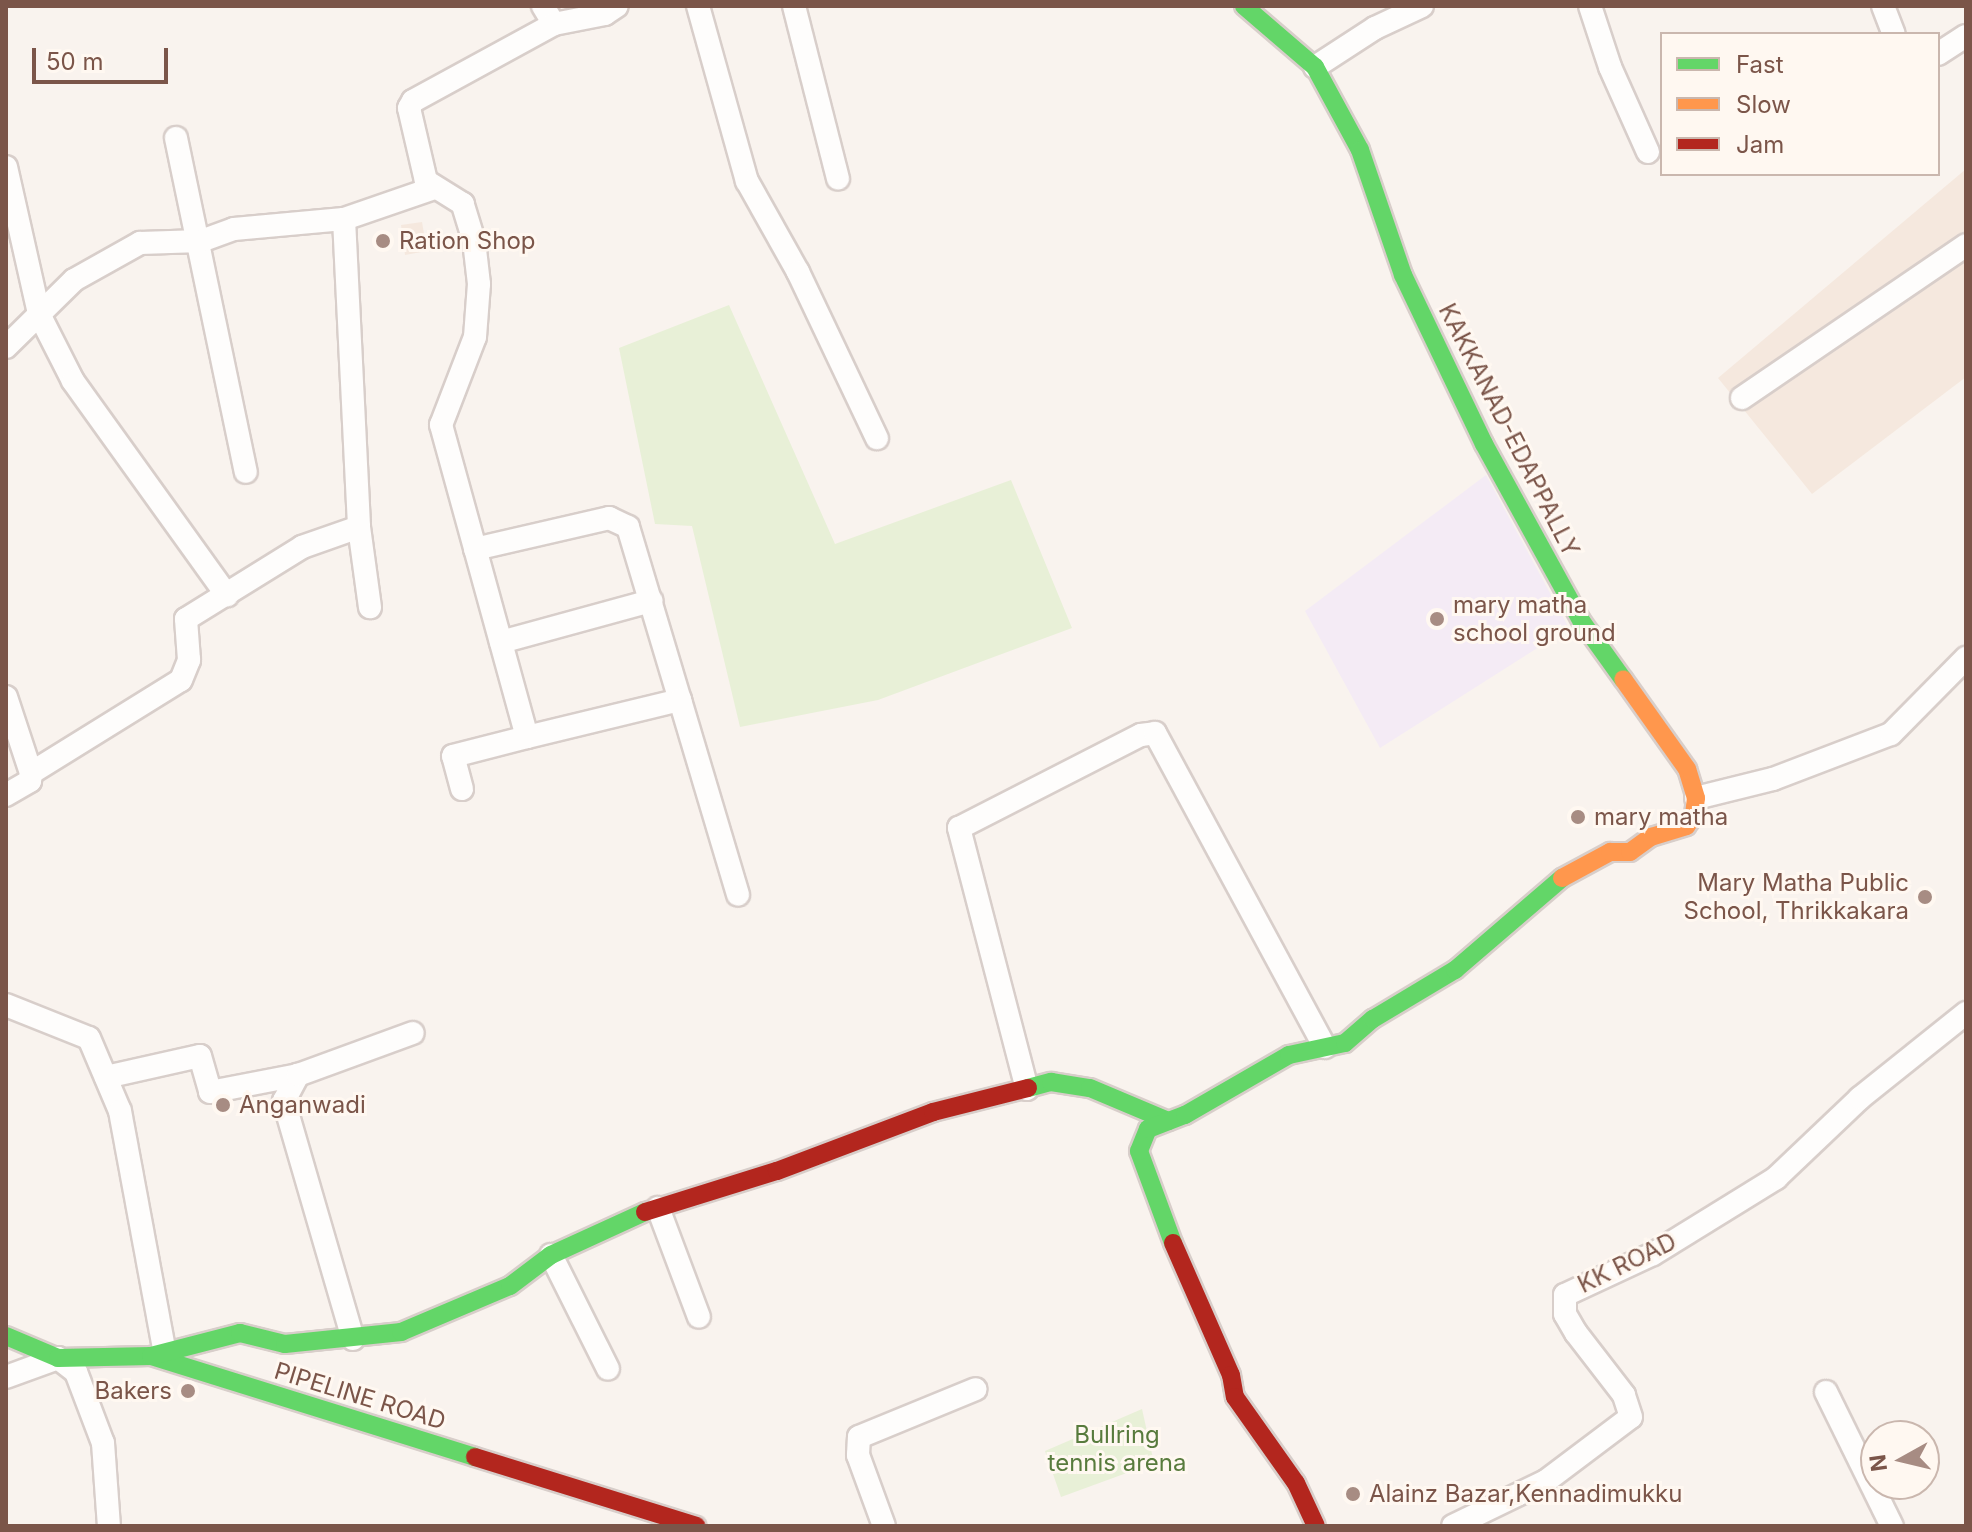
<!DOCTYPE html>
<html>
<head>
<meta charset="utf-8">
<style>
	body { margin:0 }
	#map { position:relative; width:1972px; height:1532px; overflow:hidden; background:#f9f3ee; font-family:Inter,sans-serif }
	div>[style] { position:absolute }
	.residential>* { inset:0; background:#f5e8de }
	.education>* { inset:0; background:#f4ebf5 }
	.green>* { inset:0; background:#e8f0d7 }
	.roads { filter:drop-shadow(2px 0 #d8ceca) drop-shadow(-2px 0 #d8ceca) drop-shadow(0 2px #d8ceca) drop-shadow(0 -2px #d8ceca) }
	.street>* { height:22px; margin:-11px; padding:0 11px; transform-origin:11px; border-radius:11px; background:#fefdfc }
	.fast>* { height:18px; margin:-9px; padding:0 9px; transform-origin:9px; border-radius:9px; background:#63d668 }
	.slow>* { height:18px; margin:-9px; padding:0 9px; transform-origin:9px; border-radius:9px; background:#ff974d }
	.jam>* { height:18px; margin:-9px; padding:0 9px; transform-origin:9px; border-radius:9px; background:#b3261e }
	.dots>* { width:22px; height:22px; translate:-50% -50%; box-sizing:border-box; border:4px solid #fff8f1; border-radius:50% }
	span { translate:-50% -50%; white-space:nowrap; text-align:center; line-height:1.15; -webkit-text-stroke:6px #fff8f1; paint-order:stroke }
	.poi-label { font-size:24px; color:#7b5549 }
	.left { translate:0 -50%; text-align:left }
	.right { translate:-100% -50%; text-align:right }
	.street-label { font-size:24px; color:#7b5549 }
	.park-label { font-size:24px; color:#587b3d }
	.frame { position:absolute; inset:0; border:8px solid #7b5549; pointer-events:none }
	.legend { position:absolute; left:1660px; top:32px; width:280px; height:144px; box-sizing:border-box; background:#fff8f1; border:2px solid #cab7ae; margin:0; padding:10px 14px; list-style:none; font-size:24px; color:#7b5549 }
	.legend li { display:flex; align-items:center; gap:16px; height:40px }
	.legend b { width:40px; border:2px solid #cab7ae }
	.north { position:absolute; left:1860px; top:1420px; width:80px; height:80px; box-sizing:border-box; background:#fff8f1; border:2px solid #cab7ae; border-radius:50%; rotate:262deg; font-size:22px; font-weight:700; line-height:32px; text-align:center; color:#7b5549 }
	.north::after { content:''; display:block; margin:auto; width:28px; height:36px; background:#a78c83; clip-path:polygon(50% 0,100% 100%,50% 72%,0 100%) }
	.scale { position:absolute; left:32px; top:48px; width:136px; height:36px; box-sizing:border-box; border:4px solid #7b5549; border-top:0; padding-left:10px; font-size:24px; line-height:28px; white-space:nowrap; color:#7b5549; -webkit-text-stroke:6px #fff8f1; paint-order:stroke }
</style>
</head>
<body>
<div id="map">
	<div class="residential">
		<i style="clip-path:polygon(1966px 169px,1966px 377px,1812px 494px,1718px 378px)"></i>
		<i style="clip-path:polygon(422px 222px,427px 251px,405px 255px,401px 225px)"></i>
	</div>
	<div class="education">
		<i style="clip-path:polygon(1486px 475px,1569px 628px,1380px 748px,1305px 611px)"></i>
	</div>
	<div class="green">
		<i style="clip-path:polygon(729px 305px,835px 544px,1011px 480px,1072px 628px,878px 700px,740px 727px,692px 526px,655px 524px,619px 348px)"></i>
		<i style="clip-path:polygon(1142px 1409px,1154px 1463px,1061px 1497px,1045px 1451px)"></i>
	</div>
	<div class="roads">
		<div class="street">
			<i style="left:543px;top:6px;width:21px;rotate:59deg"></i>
			<i style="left:698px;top:6px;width:182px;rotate:74.4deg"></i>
			<i style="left:747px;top:181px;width:104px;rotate:60.7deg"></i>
			<i style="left:798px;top:272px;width:184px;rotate:64.6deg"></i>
			<i style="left:794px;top:6px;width:178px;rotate:75.7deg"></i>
			<i style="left:1590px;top:6px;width:64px;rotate:71.8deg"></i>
			<i style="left:1610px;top:67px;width:93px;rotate:65.9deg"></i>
			<i style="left:1883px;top:6px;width:30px;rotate:69deg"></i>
			<i style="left:1938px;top:54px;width:33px;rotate:-33deg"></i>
			<i style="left:1315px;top:67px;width:72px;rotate:-33deg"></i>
			<i style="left:1375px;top:28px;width:52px;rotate:-25.1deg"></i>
			<i style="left:176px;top:138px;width:341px;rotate:78.2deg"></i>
			<i style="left:6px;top:167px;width:151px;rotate:77.3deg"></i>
			<i style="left:39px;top:314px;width:75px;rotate:63.1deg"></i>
			<i style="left:73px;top:381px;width:264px;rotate:54.3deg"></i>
			<i style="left:344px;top:219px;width:95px;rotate:-19deg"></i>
			<i style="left:6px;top:347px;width:95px;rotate:-44.6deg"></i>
			<i style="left:74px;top:280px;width:76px;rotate:-29.3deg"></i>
			<i style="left:140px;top:243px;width:61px;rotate:-1.9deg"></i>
			<i style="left:201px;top:241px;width:35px;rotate:-20deg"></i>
			<i style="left:234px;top:229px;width:110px;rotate:-5.2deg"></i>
			<i style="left:344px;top:219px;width:308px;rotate:87.2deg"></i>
			<i style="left:359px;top:527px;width:81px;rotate:82.2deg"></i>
			<i style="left:1742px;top:398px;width:271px;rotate:-34.3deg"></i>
			<i style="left:475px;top:549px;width:138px;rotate:-13deg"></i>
			<i style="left:609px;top:518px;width:21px;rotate:25deg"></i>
			<i style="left:628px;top:527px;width:181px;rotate:73.3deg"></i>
			<i style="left:680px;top:700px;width:157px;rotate:166.4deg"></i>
			<i style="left:501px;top:642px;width:156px;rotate:-15.3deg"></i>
			<i style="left:6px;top:697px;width:80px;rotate:71.8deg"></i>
			<i style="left:31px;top:773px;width:8px;rotate:97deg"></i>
			<i style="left:30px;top:781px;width:28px;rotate:150deg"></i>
			<i style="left:680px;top:700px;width:203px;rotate:73.4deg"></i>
			<i style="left:31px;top:773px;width:176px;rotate:-31.8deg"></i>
			<i style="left:181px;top:680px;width:22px;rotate:-68deg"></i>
			<i style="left:189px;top:660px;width:41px;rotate:-94.2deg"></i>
			<i style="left:186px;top:619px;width:137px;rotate:-31.8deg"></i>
			<i style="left:302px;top:547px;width:60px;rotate:-19.3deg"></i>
			<i style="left:462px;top:789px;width:34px;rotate:-105deg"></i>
			<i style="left:453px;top:756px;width:76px;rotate:-14.4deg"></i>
			<i style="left:527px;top:737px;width:324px;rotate:-105.4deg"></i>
			<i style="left:441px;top:425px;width:94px;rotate:-68.9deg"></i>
			<i style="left:475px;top:337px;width:53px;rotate:-85.7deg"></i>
			<i style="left:479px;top:284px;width:43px;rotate:-96.6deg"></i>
			<i style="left:474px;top:241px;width:39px;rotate:-107deg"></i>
			<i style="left:463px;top:204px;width:44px;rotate:-148.1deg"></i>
			<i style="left:426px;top:181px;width:75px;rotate:-103.1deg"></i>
			<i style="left:409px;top:108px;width:8px;rotate:-60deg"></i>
			<i style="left:413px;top:101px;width:161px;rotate:-28.6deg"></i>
			<i style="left:554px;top:24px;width:52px;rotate:-11.1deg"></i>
			<i style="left:605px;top:14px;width:14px;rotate:-34deg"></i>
			<i style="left:1696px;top:798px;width:79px;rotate:-13.9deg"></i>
			<i style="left:1773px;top:779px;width:126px;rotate:-20.9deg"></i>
			<i style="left:1891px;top:734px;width:107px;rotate:-45.4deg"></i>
			<i style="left:6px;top:1005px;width:89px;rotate:21.7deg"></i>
			<i style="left:89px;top:1038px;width:79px;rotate:67deg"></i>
			<i style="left:120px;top:1111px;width:246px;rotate:79.5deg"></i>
			<i style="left:106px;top:1077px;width:96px;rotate:-12.6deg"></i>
			<i style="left:200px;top:1056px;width:37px;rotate:74deg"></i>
			<i style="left:210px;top:1092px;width:90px;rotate:-10.9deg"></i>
			<i style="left:1027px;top:1089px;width:270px;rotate:-104.6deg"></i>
			<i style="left:959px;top:828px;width:204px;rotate:-27.1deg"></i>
			<i style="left:1141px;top:735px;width:14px;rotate:-8deg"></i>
			<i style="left:1155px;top:733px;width:357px;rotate:61.6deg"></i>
			<i style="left:658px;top:1208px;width:116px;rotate:69.4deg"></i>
			<i style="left:551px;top:1255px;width:127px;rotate:63.4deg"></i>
			<i style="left:353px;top:1339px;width:248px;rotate:-106.2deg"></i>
			<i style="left:284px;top:1101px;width:30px;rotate:-62deg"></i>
			<i style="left:298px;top:1075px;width:122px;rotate:-20.1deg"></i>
			<i style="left:6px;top:1377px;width:55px;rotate:-20.1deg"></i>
			<i style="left:58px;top:1358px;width:23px;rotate:38deg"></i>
			<i style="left:76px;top:1372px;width:76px;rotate:69.2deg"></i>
			<i style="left:103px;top:1443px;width:83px;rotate:85.9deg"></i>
			<i style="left:1826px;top:1392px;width:149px;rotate:63.8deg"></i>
			<i style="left:884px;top:1526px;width:76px;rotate:-110.1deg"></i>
			<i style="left:858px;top:1455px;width:18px;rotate:-87deg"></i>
			<i style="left:859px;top:1437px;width:126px;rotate:-22.3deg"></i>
			<i style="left:1453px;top:1526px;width:103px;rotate:-25.8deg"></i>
			<i style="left:1546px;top:1481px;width:106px;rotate:-37deg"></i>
			<i style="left:1631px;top:1417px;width:23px;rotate:-108deg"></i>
			<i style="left:1624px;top:1395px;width:78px;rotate:-127.7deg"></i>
			<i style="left:1576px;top:1333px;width:22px;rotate:-120deg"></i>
			<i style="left:1565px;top:1314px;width:19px;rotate:-90deg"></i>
			<i style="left:1565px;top:1295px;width:97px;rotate:-25deg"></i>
			<i style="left:1653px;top:1254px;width:145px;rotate:-31.7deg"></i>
			<i style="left:1776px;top:1178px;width:116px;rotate:-43.6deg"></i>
			<i style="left:1860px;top:1098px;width:136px;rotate:-38.7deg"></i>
		</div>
		<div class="fast">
			<i style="left:1244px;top:6px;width:94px;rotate:40.7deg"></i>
			<i style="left:1315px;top:67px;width:94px;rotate:61.5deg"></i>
			<i style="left:1360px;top:150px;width:132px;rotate:71deg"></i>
			<i style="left:1403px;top:275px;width:187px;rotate:64.4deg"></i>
			<i style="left:1484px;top:444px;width:203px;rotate:61.2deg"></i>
			<i style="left:1582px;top:622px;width:70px;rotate:54.3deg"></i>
			<i style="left:1028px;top:1088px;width:24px;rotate:-15deg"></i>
			<i style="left:1051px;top:1082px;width:39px;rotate:9deg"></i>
			<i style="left:1090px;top:1088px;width:85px;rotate:22.9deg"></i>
			<i style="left:1173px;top:1243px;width:98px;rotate:-110.3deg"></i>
			<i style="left:1139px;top:1151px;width:24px;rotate:-68deg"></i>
			<i style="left:1148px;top:1129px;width:40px;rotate:-21deg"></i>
			<i style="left:1185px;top:1115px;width:120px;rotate:-30deg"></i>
			<i style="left:1289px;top:1055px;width:57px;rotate:-12.1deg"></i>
			<i style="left:1345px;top:1043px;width:37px;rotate:-41deg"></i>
			<i style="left:1373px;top:1019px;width:96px;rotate:-30.9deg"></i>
			<i style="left:1455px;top:970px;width:141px;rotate:-40.7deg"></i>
			<i style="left:6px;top:1336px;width:56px;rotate:22.9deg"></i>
			<i style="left:58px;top:1358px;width:93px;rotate:-1.2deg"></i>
			<i style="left:151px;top:1356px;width:339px;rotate:17.3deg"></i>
			<i style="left:151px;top:1356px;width:92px;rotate:-14.5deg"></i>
			<i style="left:240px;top:1333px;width:46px;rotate:13.7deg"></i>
			<i style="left:285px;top:1344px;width:117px;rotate:-5.9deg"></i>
			<i style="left:401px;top:1332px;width:118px;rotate:-22.9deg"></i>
			<i style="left:510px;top:1286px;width:51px;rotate:-37.1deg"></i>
			<i style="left:551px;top:1255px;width:103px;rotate:-24.6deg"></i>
		</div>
		<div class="slow">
			<i style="left:1562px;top:878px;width:55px;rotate:-28.4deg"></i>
			<i style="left:1610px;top:852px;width:20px"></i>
			<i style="left:1630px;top:852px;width:26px;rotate:-36deg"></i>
			<i style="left:1651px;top:837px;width:37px;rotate:-17deg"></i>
			<i style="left:1686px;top:826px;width:13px;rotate:-51deg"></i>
			<i style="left:1694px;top:816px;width:18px;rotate:-84deg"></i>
			<i style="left:1696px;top:798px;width:30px;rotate:-107deg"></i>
			<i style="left:1687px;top:769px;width:110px;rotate:-125.4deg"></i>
		</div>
		<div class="jam">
			<i style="left:645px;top:1212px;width:138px;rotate:-17.3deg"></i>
			<i style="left:777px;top:1171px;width:167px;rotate:-20.7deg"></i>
			<i style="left:933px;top:1112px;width:98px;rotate:-14.2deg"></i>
			<i style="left:1173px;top:1243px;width:144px;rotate:66.3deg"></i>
			<i style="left:1231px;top:1375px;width:22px;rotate:80deg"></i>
			<i style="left:1235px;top:1397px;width:105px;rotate:54.7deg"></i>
			<i style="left:1296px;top:1483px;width:47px;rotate:65.1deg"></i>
			<i style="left:475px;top:1457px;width:232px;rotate:17.3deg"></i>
		</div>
	</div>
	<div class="dots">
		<i style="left:383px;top:241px;background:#a78c83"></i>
		<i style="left:1437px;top:619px;background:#a78c83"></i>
		<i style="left:1578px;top:817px;background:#a78c83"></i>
		<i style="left:1925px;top:897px;background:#a78c83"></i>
		<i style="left:223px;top:1105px;background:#a78c83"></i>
		<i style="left:188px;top:1391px;background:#a78c83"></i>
		<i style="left:1353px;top:1494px;background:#a78c83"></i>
	</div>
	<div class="poi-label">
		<span class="left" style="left:399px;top:241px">Ration Shop</span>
		<span class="left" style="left:1453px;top:619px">mary matha<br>school ground</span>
		<span class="left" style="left:1594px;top:817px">mary matha</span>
		<span class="right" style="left:1909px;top:897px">Mary Matha Public<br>School, Thrikkakara</span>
		<span class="left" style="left:239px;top:1105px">Anganwadi</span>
		<span class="right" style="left:172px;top:1391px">Bakers</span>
		<span class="left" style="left:1369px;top:1494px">Alainz Bazar,Kennadimukku</span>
	</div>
	<div class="street-label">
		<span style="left:1509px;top:430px;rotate:63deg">KAKKANAD-EDAPPALLY</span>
		<span style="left:1627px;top:1263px;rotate:-26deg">KK ROAD</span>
		<span style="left:360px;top:1396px;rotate:17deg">PIPELINE ROAD</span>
	</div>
	<div class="park-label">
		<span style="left:1117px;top:1449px">Bullring<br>tennis arena</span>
	</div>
	<div class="frame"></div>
	<ul class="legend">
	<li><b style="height:10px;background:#63d668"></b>Fast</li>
	<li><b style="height:10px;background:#ff974d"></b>Slow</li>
	<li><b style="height:10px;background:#b3261e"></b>Jam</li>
	</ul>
	<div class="north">N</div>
	<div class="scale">50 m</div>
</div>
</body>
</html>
